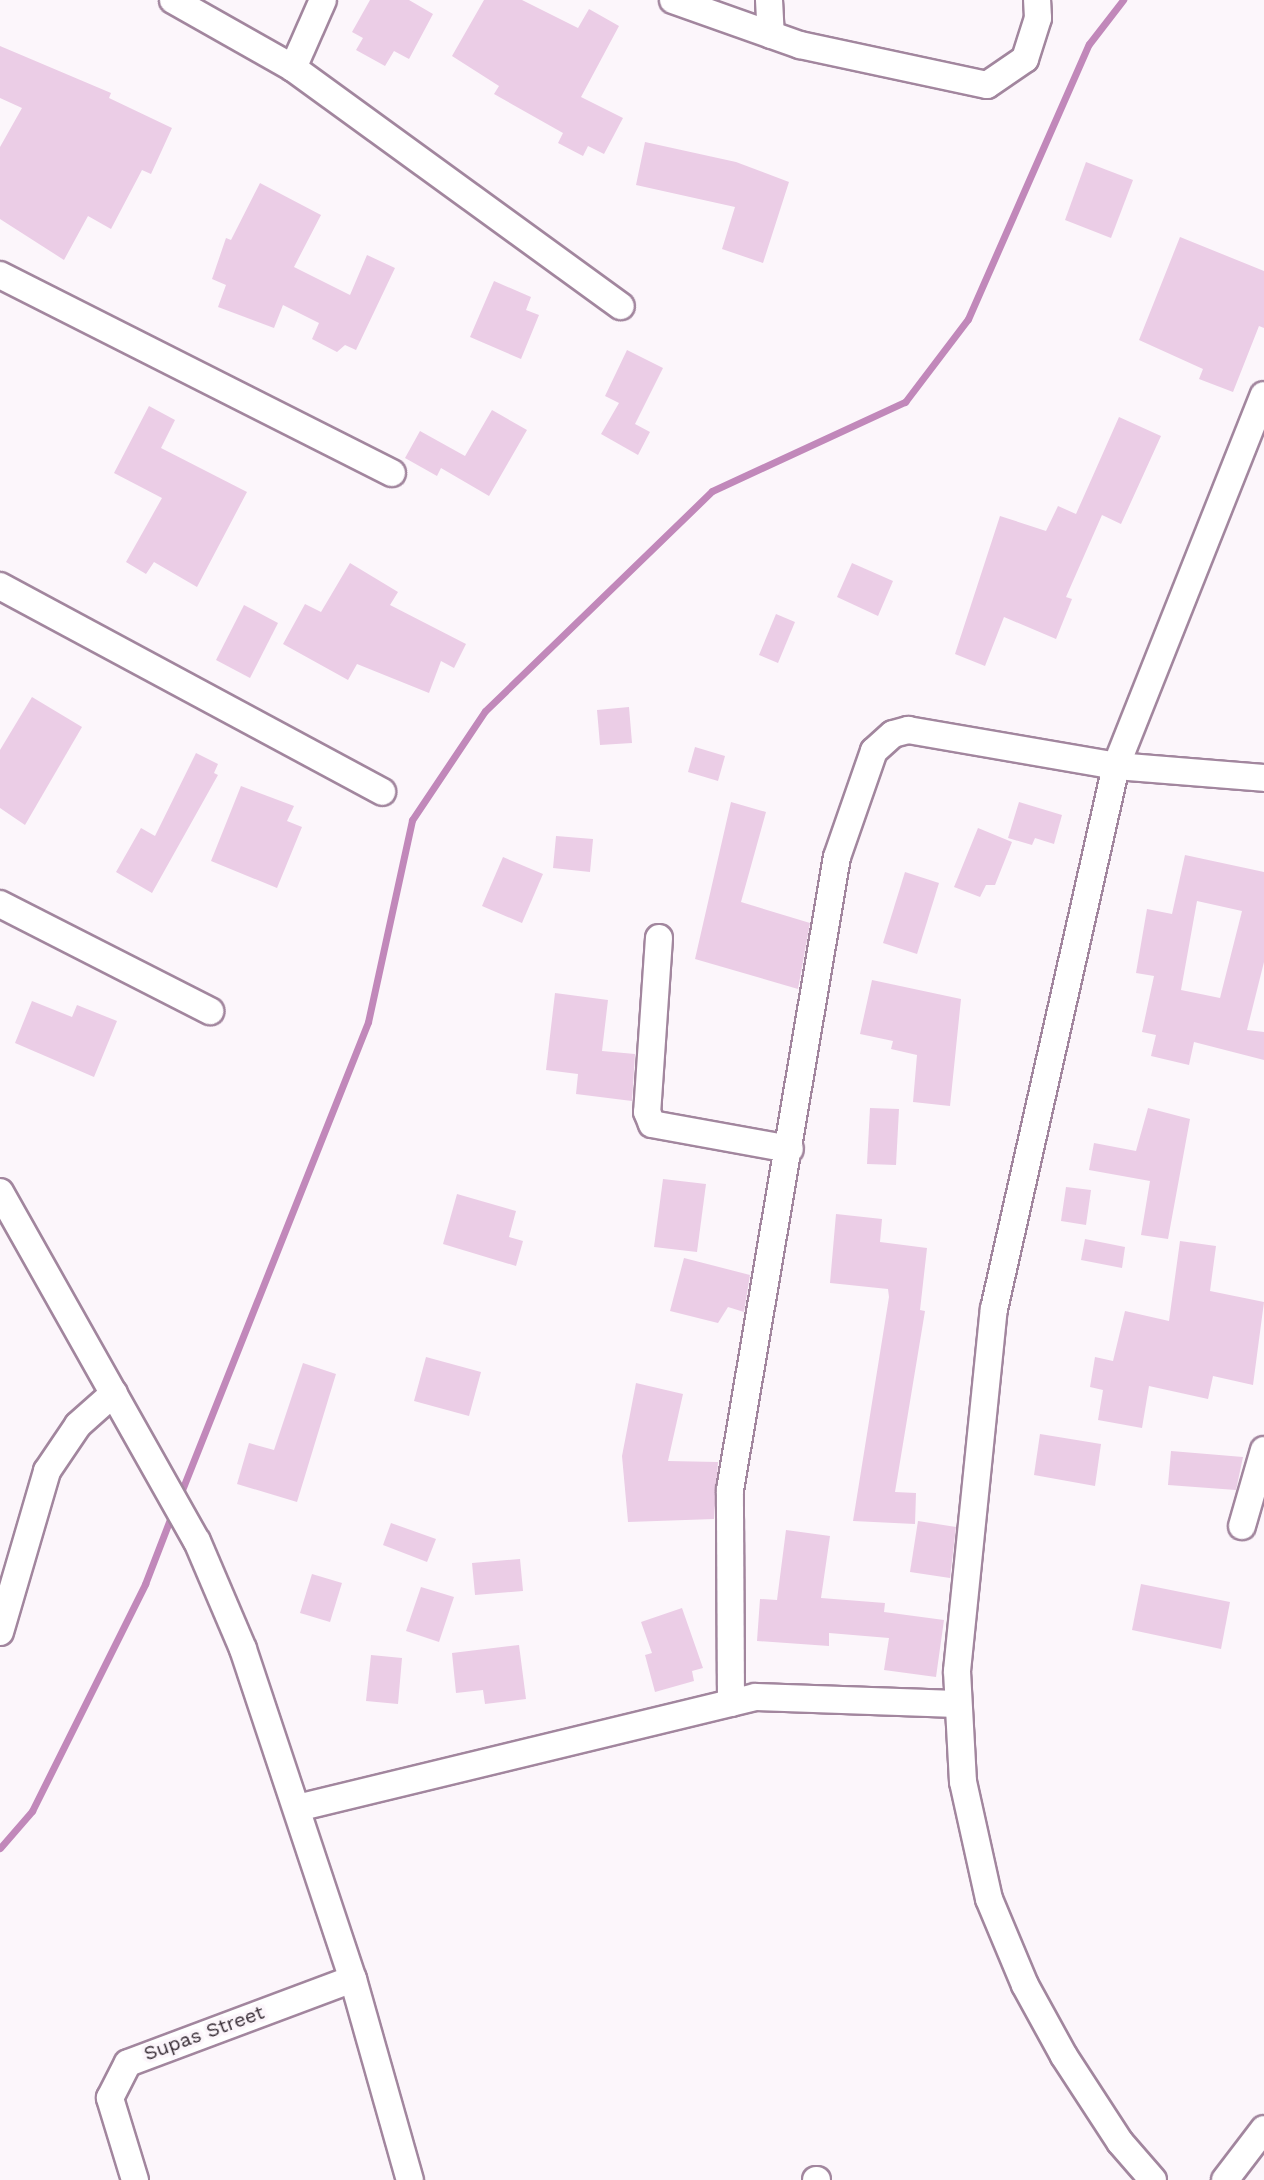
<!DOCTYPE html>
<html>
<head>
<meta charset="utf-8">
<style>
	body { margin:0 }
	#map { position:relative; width:1264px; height:2180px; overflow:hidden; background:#fcf6fb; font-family:"Work Sans",sans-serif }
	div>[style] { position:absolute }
	.stream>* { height:7px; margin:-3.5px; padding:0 3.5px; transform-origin:3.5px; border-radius:3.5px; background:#c188ba }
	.building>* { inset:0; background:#ebcde6 }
	.roads { filter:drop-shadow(2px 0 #a2869e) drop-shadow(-2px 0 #a2869e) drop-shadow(0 2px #a2869e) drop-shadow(0 -2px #a2869e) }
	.street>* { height:26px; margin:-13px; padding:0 13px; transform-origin:13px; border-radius:13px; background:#fff }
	span { translate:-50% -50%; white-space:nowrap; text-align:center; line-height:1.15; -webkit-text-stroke:7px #fcf6fb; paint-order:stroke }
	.street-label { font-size:20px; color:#372c35 }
</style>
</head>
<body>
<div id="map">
	<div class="stream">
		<i style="left:180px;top:1495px;width:509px;rotate:-68.32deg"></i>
		<i style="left:368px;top:1022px;width:207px;rotate:-77.7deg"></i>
		<i style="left:412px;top:820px;width:131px;rotate:-56.2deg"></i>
		<i style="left:485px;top:711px;width:316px;rotate:-44.1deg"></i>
		<i style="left:712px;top:491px;width:213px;rotate:-24.8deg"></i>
		<i style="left:905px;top:402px;width:104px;rotate:-52.8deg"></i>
		<i style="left:968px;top:319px;width:300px;rotate:-66.3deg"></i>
		<i style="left:1089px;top:44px;width:56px;rotate:-52.3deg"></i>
		<i style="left:0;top:1848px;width:49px;rotate:-49.1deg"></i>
		<i style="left:32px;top:1811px;width:254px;rotate:-63.5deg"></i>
		<i style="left:145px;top:1584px;width:75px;rotate:-68.9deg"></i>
	</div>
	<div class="building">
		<i style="clip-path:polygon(370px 0,409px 0,433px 14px,409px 59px,394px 51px,385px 66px,356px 50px,363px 38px,352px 32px)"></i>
		<i style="clip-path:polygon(484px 0,522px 0,578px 28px,589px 9px,619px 26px,581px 97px,623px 118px,604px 154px,588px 146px,583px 156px,558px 143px,563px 133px,494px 94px,499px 86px,452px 56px)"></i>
		<i style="clip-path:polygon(0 46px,111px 93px,109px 98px,172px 128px,151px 174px,142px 170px,111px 229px,88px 216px,64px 260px,0 219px,0 147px,22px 108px,0 98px)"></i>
		<i style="clip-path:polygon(645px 142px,736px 162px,789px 182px,763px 263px,722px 249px,735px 207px,636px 185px)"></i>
		<i style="clip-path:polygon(1086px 162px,1133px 180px,1111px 238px,1065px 220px)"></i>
		<i style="clip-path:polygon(260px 183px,321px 215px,294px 267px,350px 295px,367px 255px,395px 268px,356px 350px,345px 345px,337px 352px,312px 339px,319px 323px,283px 305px,274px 328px,218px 307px,226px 285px,212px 279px,226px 238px,231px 240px)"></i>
		<i style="clip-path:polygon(1180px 237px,1264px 271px,1264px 328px,1259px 326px,1233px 392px,1199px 379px,1203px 369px,1139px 340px)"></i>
		<i style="clip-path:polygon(494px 281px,531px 297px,526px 310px,539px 315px,521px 359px,470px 337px)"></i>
		<i style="clip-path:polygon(627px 350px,663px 368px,635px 424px,650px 432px,638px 455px,601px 434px,619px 403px,605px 396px)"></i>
		<i style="clip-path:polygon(149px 406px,175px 420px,161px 448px,247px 492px,197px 587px,154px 562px,146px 574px,126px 562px,162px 498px,114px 473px)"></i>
		<i style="clip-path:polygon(492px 410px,527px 430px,489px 496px,441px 468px,437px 476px,405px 458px,420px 431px,465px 456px)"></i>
		<i style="clip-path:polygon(1119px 417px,1161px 436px,1121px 524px,1102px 515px,1066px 597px,1072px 599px,1056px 639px,1004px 617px,985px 666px,955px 654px,1000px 516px,1046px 531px,1058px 506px,1076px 514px)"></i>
		<i style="clip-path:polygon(350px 563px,398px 592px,390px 605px,466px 644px,454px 668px,441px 661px,429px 693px,357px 664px,348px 680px,283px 644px,305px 604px,321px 612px)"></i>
		<i style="clip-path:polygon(852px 563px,893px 581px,878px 616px,837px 597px)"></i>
		<i style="clip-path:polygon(244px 605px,278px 623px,250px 678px,216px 660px)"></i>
		<i style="clip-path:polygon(776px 614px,795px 622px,778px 663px,759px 655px)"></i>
		<i style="clip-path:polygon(32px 697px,82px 727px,25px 825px,0 808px,0 750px)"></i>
		<i style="clip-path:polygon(629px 707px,632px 743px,600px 745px,597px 710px)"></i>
		<i style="clip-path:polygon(695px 747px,725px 756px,718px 781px,688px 772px)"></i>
		<i style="clip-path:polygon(196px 753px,218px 764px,214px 773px,218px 775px,152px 893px,116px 872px,141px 828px,155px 836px)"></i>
		<i style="clip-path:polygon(241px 786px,294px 806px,287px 821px,302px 827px,277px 888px,211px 861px)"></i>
		<i style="clip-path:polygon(731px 802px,766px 812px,741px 902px,810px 923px,798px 989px,695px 959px)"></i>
		<i style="clip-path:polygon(1019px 802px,1062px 815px,1054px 844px,1035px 838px,1032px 845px,1008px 838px)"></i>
		<i style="clip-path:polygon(978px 828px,1012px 842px,995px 885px,986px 885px,980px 897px,954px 887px)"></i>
		<i style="clip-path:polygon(556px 836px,593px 839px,590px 872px,553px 868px)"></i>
		<i style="clip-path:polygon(evenodd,1185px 855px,1264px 872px,1264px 962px,1247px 1030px,1264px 1032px,1264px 1060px,1194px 1042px,1189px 1065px,1151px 1056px,1156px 1035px,1142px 1032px,1154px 976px,1136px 973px,1147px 909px,1172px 914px,1185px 855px,1197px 901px,1242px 911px,1220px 998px,1181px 990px,1197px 901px)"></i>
		<i style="clip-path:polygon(503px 857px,543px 874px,522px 923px,482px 906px)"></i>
		<i style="clip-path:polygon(905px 872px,939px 883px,917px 954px,883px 943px)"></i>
		<i style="clip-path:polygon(872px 980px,961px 999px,950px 1106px,913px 1102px,917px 1055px,891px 1049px,893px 1041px,860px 1034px)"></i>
		<i style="clip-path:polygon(555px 993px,608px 1000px,602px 1051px,635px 1054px,632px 1101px,576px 1094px,578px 1074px,546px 1070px)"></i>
		<i style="clip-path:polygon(32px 1001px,72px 1017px,77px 1005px,117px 1021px,94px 1077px,15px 1043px)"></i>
		<i style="clip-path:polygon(870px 1108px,899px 1109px,896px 1165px,867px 1164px)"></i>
		<i style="clip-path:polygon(1148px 1108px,1190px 1119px,1168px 1239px,1141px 1235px,1150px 1181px,1089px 1170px,1094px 1143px,1136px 1151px)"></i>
		<i style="clip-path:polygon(663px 1179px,706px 1184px,697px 1252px,654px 1247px)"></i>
		<i style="clip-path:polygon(1066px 1187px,1091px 1190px,1086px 1225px,1061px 1221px)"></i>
		<i style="clip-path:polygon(457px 1194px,516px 1211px,509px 1237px,523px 1241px,516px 1266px,443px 1244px)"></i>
		<i style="clip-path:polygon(836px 1214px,882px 1219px,880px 1242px,927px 1248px,920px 1310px,925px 1311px,895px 1492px,916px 1493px,915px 1524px,853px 1521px,889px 1297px,888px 1289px,830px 1283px)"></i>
		<i style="clip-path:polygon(1085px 1239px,1125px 1247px,1122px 1268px,1081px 1260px)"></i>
		<i style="clip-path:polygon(1180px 1241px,1216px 1246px,1210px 1291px,1264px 1302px,1253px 1385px,1213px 1376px,1208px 1399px,1149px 1386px,1142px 1428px,1098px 1420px,1103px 1390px,1090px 1387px,1095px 1357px,1113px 1361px,1125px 1311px,1169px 1321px)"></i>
		<i style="clip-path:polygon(684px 1258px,750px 1275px,744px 1312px,728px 1307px,718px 1323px,670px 1311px)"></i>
		<i style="clip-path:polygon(426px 1357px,481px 1372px,469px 1416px,414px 1401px)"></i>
		<i style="clip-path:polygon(303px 1363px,336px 1374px,297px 1502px,237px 1484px,249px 1443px,274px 1450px)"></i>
		<i style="clip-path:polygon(636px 1383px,683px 1394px,668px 1461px,718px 1462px,714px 1519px,628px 1522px,622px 1456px)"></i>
		<i style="clip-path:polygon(1040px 1434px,1101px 1444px,1095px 1486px,1034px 1475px)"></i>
		<i style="clip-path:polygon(1171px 1451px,1243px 1457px,1236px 1490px,1168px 1485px)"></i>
		<i style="clip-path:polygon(918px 1521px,956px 1527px,950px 1578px,910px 1572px)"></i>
		<i style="clip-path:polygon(391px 1523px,436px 1539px,427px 1562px,383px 1545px)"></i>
		<i style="clip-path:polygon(786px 1530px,830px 1536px,821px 1598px,885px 1603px,884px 1612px,944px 1620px,936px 1677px,884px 1670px,889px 1638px,829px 1633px,829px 1646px,757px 1641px,760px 1599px,777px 1600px)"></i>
		<i style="clip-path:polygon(520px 1559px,523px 1591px,475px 1595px,472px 1563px)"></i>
		<i style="clip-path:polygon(312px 1574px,342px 1583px,330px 1622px,300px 1613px)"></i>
		<i style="clip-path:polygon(1141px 1584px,1230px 1602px,1221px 1649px,1132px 1630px)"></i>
		<i style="clip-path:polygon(421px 1587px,454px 1597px,439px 1642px,406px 1631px)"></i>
		<i style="clip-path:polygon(682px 1608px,703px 1668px,692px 1671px,694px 1681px,655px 1692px,645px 1655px,652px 1653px,641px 1622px)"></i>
		<i style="clip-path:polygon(519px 1645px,526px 1699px,485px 1704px,483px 1690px,456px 1693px,452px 1653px)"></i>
		<i style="clip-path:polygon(371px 1655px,402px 1658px,398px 1704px,366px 1701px)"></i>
	</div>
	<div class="roads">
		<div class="street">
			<i style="left:173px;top:0;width:138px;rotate:29.5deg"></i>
			<i style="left:293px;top:68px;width:405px;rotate:36deg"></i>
			<i style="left:673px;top:0;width:135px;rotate:19.5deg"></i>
			<i style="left:800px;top:45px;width:191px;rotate:12.1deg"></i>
			<i style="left:987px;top:85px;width:46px;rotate:-34.4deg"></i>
			<i style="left:1025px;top:59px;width:43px;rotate:-72.4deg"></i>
			<i style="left:1038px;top:18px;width:18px;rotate:-93deg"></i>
			<i style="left:769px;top:0;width:35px;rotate:87deg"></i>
			<i style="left:293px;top:68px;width:74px;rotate:-66.2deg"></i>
			<i style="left:0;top:275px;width:439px;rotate:26.8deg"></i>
			<i style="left:0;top:586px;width:434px;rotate:28.3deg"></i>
			<i style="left:0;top:904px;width:236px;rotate:27deg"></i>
			<i style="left:659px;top:938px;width:174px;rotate:93.9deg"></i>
			<i style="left:647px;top:1112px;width:13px;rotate:67deg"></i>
			<i style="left:652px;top:1124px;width:140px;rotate:10.3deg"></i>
			<i style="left:0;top:1192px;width:401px;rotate:60.6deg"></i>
			<i style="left:197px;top:1541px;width:117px;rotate:66.9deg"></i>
			<i style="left:243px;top:1649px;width:348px;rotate:71.6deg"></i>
			<i style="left:353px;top:1979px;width:209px;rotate:74.2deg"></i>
			<i style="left:1242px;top:1526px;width:79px;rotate:-73.9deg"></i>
			<i style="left:0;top:1632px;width:168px;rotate:-73.7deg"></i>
			<i style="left:47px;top:1471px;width:55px;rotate:-56deg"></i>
			<i style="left:78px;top:1425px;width:48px;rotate:-41.6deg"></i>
			<i style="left:731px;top:1703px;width:213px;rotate:-90.3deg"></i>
			<i style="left:730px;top:1490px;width:642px;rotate:-80.41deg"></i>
			<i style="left:837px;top:857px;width:112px;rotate:-70.8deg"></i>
			<i style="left:874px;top:751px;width:25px;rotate:-42deg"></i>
			<i style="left:893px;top:734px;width:16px;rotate:-15deg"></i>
			<i style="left:908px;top:730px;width:211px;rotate:9.8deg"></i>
			<i style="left:1116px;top:766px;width:148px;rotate:4.6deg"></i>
			<i style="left:297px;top:1808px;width:471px;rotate:-13.6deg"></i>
			<i style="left:755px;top:1697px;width:203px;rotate:2deg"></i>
			<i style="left:135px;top:2180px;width:86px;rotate:-107deg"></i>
			<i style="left:110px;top:2098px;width:39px;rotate:-63deg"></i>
			<i style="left:128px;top:2063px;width:240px;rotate:-20.5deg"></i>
			<i style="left:816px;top:2180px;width:1px"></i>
			<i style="left:1153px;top:2180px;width:50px;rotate:-131deg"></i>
			<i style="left:1120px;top:2142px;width:103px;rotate:-123.1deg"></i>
			<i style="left:1064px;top:2056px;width:81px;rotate:-118.8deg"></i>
			<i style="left:1025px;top:1985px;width:93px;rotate:-112.7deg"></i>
			<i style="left:989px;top:1899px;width:120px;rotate:-102.5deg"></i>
			<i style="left:963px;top:1782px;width:111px;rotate:-93.1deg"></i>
			<i style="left:957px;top:1671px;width:364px;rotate:-84.2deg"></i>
			<i style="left:994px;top:1309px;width:557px;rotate:-77.34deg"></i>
			<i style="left:1116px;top:766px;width:399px;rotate:-68.3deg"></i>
			<i style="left:1225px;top:2180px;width:64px;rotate:-52.6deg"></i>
		</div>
	</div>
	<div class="street-label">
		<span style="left:204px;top:2033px;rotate:-20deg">Supas Street</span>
	</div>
</div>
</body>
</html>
